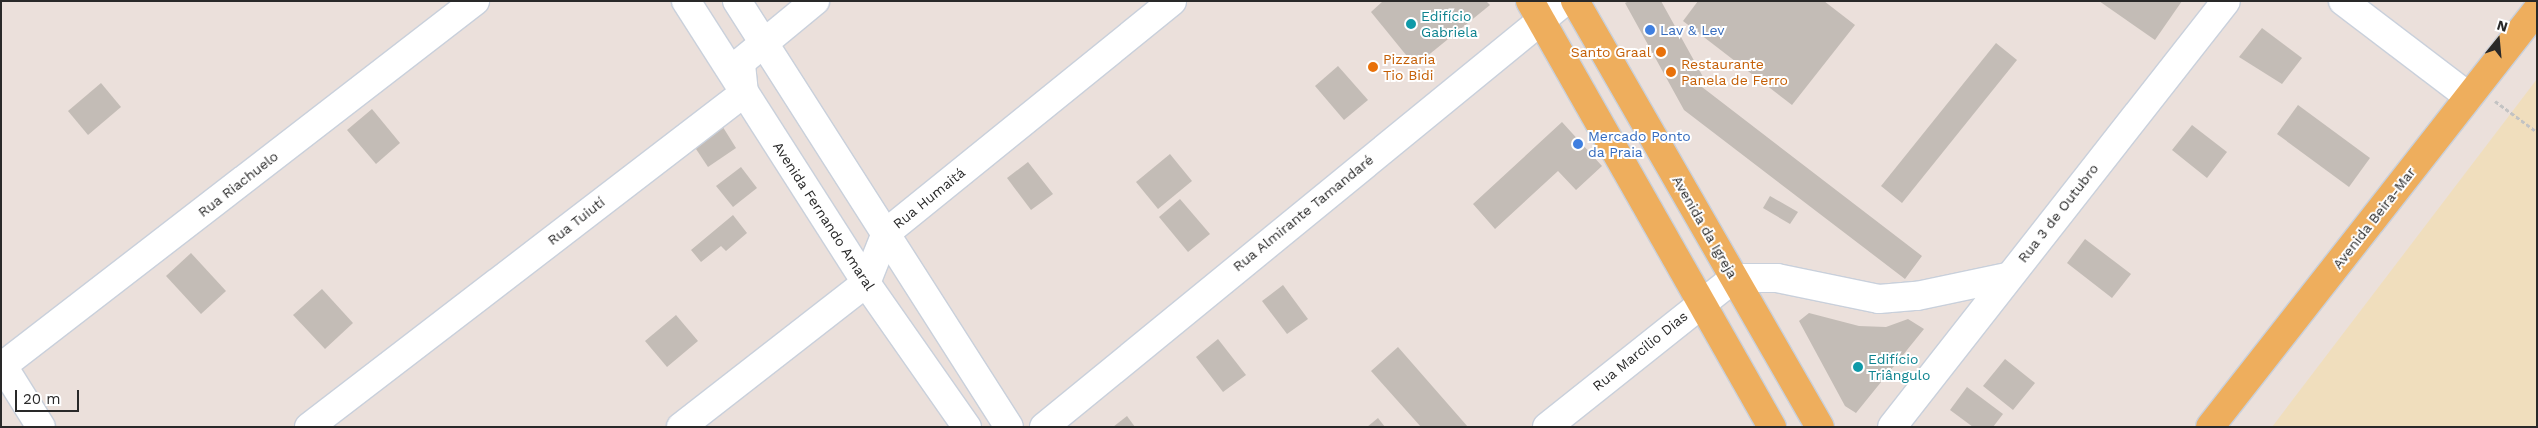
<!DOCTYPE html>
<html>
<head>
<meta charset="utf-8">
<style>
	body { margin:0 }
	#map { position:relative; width:2538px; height:428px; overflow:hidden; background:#ebe0db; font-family:"Work Sans",sans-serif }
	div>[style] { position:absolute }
	.sand>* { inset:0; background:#f0debd }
	.building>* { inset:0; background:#c3bcb6 }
	.path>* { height:3px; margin-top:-1.5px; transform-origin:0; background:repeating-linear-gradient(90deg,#c3c3c3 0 4px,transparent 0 6.5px) }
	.roads { filter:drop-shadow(1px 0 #c9d0db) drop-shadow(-1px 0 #c9d0db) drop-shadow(0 1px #c9d0db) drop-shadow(0 -1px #c9d0db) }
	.minor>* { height:28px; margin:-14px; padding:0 14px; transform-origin:14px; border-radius:14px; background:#fff }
	.major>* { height:28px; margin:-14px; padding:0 14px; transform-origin:14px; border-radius:14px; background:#eeae5d }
	.dots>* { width:14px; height:14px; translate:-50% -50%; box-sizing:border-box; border:2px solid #fff; border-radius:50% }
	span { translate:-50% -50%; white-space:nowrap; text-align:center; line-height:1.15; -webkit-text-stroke:4px #fff; paint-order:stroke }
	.culture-label { font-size:14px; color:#0d838f }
	.left { translate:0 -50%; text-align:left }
	.shop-label { font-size:14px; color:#366cbe }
	.food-label { font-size:14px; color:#c56008 }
	.right { translate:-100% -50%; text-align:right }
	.street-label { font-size:14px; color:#292929 }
	.frame { position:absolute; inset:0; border:2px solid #292929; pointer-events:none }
	.north { position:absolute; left:2473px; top:15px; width:50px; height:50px; -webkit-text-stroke:4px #fff; paint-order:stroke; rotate:17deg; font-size:14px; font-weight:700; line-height:20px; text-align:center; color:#292929 }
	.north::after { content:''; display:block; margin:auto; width:18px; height:22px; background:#292929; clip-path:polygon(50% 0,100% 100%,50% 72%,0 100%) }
	.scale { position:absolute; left:15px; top:390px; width:64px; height:22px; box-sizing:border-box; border:2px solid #292929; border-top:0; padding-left:6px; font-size:15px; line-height:18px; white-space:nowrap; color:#292929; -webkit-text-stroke:4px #fff; paint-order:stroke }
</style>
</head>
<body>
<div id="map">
	<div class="sand">
		<i style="clip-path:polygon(2537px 79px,2537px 427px,2272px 427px)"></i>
	</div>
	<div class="building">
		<i style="clip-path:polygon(1383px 1px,1486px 1px,1490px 5px,1415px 66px,1371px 12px)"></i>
		<i style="clip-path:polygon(1629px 1px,1661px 1px,1707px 84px,1702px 87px,1922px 256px,1905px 279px,1684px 110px,1625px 3px)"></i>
		<i style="clip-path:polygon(1698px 1px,1824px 1px,1855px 25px,1792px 105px,1683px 21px)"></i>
		<i style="clip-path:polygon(2099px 1px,2182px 1px,2155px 40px)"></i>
		<i style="clip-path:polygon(2262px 28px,2302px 58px,2282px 84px,2239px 57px)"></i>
		<i style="clip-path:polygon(1996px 43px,2017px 60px,1902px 203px,1881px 186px)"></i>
		<i style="clip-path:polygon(1338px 66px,1368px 100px,1344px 120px,1315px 86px)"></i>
		<i style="clip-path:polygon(101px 83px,121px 107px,88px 135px,68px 111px)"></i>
		<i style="clip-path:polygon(2298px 105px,2370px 158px,2349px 187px,2277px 134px)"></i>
		<i style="clip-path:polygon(372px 109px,400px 143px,376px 164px,347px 130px)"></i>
		<i style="clip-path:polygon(1562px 122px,1602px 166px,1576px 190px,1558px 171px,1495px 229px,1473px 204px)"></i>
		<i style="clip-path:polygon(721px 124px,736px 148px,708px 167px,692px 143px)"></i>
		<i style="clip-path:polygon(2192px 125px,2227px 152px,2207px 178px,2172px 150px)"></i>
		<i style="clip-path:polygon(1170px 154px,1192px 181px,1158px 209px,1136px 182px)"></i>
		<i style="clip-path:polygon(1028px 162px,1053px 194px,1031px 210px,1007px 178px)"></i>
		<i style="clip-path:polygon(741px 167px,757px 188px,733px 207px,716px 186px)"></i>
		<i style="clip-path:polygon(1770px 196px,1798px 212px,1790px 224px,1763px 208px)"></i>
		<i style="clip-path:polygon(1180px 199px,1210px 234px,1188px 252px,1159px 217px)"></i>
		<i style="clip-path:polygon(733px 215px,747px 233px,726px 251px,721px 246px,701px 262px,691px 250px)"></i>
		<i style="clip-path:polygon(2085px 239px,2131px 274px,2112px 298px,2067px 263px)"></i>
		<i style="clip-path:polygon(191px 253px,226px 291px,201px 314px,166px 276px)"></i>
		<i style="clip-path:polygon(1283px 285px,1308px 319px,1287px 334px,1262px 301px)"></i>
		<i style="clip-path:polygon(322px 289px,353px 323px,325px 349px,293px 315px)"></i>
		<i style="clip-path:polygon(1809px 313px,1859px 326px,1886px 327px,1908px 319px,1924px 329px,1856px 413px,1845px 406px,1799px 321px)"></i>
		<i style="clip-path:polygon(676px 315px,698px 341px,667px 367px,645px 341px)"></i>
		<i style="clip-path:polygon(1218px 339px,1246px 375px,1223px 392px,1196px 357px)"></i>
		<i style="clip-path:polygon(1398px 347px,1468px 427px,1421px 427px,1371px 371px)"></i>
		<i style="clip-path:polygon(2005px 359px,2035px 383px,2013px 410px,1983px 386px)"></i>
		<i style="clip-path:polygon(1967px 387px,2003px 414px,1993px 427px,1973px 427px,1950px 410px)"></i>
		<i style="clip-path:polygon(1127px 416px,1135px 427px,1113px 427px)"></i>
		<i style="clip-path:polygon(1378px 418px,1385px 427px,1367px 427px)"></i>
	</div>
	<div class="path">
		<i style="left:2495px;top:101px;width:52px;rotate:36.4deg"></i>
	</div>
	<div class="roads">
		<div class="minor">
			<i style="left:686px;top:1px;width:335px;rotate:57.4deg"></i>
			<i style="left:866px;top:283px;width:176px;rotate:55deg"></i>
			<i style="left:737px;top:1px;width:505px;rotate:57.44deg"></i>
			<i style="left:2343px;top:1px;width:158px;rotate:37.3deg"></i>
			<i style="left:1px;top:363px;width:75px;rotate:58deg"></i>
			<i style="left:1px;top:367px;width:599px;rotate:-37.67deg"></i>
			<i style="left:309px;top:427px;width:548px;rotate:-37.52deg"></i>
			<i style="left:744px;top:93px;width:31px;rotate:-96deg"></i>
			<i style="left:741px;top:62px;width:96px;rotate:-39.5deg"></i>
			<i style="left:681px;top:427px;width:234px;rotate:-37.9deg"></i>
			<i style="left:866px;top:283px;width:54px;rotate:-68.2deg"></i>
			<i style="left:886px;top:233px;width:368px;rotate:-39deg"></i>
			<i style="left:1044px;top:427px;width:673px;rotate:-39.27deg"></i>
			<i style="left:1547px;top:427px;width:239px;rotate:-38.5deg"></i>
			<i style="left:1734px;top:278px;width:43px"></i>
			<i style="left:1777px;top:278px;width:104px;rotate:11.6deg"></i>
			<i style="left:1879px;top:299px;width:38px;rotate:-5deg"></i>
			<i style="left:1917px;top:296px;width:92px;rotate:-11.9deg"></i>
			<i style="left:1892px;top:427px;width:541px;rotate:-51.9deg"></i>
		</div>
		<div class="major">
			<i style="left:1530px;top:1px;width:490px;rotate:60.4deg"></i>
			<i style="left:1575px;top:1px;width:491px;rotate:60.1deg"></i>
			<i style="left:2210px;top:427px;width:530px;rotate:-51.9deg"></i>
		</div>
	</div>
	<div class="dots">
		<i style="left:1411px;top:24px;background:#0f9aa8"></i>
		<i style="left:1650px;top:30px;background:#3f7fe0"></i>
		<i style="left:1661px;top:52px;background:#e8710a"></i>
		<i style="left:1373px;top:67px;background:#e8710a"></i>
		<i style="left:1671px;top:72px;background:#e8710a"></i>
		<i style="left:1578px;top:144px;background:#3f7fe0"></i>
		<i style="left:1858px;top:367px;background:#0f9aa8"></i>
	</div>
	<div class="culture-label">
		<span class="left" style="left:1421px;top:24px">Edifício<br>Gabriela</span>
		<span class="left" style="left:1868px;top:367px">Edifício<br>Triângulo</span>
	</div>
	<div class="shop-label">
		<span class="left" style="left:1660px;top:30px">Lav &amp; Lev</span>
		<span class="left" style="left:1588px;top:144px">Mercado Ponto<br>da Praia</span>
	</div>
	<div class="food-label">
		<span class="right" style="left:1651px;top:52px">Santo Graal</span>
		<span class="left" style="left:1383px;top:67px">Pizzaria<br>Tio Bidi</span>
		<span class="left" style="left:1681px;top:72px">Restaurante<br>Panela de Ferro</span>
	</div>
	<div class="street-label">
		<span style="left:238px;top:184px;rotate:-38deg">Rua Riachuelo</span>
		<span style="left:929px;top:198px;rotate:-39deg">Rua Humaitá</span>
		<span style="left:1303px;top:213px;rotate:-39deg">Rua Almirante Tamandaré</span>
		<span style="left:2058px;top:213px;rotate:-52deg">Rua 3 de Outubro</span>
		<span style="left:824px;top:216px;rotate:57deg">Avenida Fernando Amaral</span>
		<span style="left:2374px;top:218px;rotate:-52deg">Avenida Beira-Mar</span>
		<span style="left:576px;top:221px;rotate:-38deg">Rua Tuiutí</span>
		<span style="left:1705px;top:227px;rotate:60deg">Avenida da Igreja</span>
		<span style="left:1640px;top:351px;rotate:-39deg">Rua Marcílio Dias</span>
	</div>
	<div class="frame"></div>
	<div class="north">N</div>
	<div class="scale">20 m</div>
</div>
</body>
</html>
